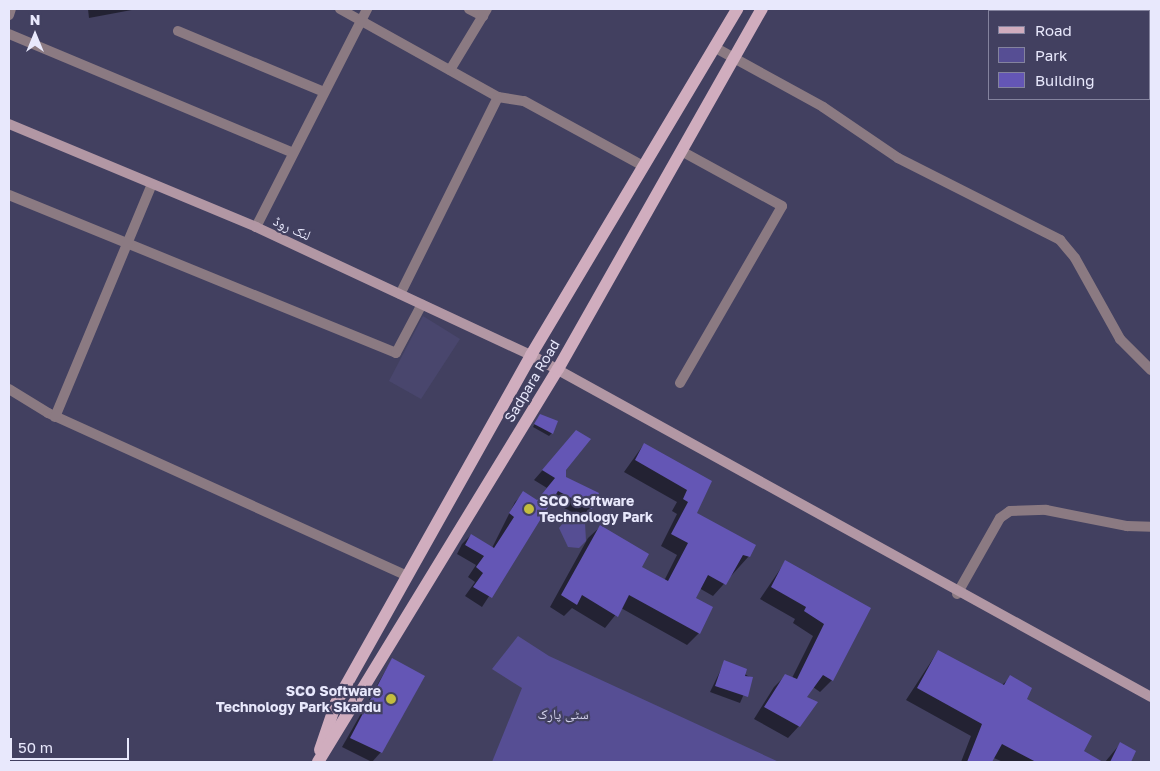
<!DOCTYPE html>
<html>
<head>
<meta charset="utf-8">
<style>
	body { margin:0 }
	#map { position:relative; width:1160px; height:771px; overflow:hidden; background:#424060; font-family:"Golos Text","Noto Naskh Arabic",sans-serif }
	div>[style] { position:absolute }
	.built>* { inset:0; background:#49466d }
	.green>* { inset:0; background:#564e94 }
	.shadow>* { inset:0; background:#0007 }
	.building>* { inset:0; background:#6456b5 }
	.street>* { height:10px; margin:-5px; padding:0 5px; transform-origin:5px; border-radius:5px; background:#8b7a82 }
	.secondary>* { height:10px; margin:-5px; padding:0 5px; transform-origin:5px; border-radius:5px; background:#b297a4 }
	.primary>* { height:12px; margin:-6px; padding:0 6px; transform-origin:6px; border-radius:6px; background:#d0adbe }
	.dots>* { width:14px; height:14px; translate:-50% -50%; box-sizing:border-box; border:2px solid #424060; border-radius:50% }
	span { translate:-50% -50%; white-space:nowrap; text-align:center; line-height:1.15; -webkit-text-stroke:4.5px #424060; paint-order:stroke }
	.street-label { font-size:14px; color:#e8e8fc }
	.poi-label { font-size:14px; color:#e8e8fc; font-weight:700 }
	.left { translate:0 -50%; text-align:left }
	.right { translate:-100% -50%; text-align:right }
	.park-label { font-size:14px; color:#d2d1eb }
	.frame { position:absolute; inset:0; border:10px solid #e8e8fc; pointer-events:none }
	.legend { position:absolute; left:988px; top:10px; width:162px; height:90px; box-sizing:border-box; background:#424060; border:1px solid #84839e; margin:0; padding:6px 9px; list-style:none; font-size:15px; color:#e8e8fc }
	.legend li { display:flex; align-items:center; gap:10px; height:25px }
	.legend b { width:25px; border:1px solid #84839e }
	.north { position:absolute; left:10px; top:10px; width:50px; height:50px; -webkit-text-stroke:4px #424060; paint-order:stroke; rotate:0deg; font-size:14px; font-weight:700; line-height:20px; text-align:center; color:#e8e8fc }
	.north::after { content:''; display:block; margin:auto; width:18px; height:22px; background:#e8e8fc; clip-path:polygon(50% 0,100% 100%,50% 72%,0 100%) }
	.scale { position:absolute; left:10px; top:738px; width:119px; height:22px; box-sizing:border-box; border:2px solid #e8e8fc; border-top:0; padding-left:6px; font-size:15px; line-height:18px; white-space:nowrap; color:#e8e8fc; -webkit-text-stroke:4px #424060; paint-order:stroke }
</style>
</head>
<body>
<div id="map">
	<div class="built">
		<i style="clip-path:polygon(423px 316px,460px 339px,421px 399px,389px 381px)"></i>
	</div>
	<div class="green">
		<i style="clip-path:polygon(567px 518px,585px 523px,586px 541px,579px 548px,568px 547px,559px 528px)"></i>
		<i style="clip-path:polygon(518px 636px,549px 656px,779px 762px,492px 762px,522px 688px,492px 669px)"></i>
	</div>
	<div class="shadow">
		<i style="clip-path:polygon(88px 9px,137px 9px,89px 18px)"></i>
		<i style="clip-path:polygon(538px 418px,552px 433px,549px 436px,533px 427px)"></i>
		<i style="clip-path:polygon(568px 441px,565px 478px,590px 508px,581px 517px,551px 501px,482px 607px,465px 596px,475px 582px,468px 577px,476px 565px,457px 554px,462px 544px,471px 535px,492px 548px,515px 502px,524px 493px,536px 501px,547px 488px,534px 480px)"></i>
		<i style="clip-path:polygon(644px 444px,710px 482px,696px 514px,749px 556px,713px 596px,699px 588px,694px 598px,699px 633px,687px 645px,621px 608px,605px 628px,572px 608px,564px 616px,550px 607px,588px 538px,600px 527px,641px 568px,664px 581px,677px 555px,661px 546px,677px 514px,672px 511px,677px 502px,624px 472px)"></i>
		<i style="clip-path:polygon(785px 562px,869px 608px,832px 680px,820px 692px,813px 687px,805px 698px,799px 726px,788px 738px,754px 719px,774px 687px,786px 675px,792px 678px,813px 636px,793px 623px,795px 619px,760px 599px)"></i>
		<i style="clip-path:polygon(938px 651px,1002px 685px,1011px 677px,1025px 700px,1082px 752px,1101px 762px,1003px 762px,994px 758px,991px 762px,961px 762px,971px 736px,906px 700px)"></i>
		<i style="clip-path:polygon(392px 659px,381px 752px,372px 762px,342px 747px)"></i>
		<i style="clip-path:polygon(725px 661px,751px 678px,740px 703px,710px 692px)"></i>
		<i style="clip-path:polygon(1120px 744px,1134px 752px,1129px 762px,1105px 762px)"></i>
	</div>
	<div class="building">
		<i style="clip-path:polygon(540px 414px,558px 421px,553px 434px,534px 424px)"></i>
		<i style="clip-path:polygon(576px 430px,591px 439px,566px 470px,566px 477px,599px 493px,592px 509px,558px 491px,492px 598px,473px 587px,483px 573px,476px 567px,484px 556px,465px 545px,471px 534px,494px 548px,514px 517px,509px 513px,523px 491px,537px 500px,555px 478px,542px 470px)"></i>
		<i style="clip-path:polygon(644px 443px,712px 481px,697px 513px,756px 545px,750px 557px,743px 555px,726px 585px,708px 575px,696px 598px,713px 607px,700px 634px,629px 595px,618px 617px,582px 595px,577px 605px,561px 595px,600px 525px,649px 554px,642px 567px,668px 581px,688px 543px,671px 534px,688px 502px,683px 499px,687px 490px,635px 460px)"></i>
		<i style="clip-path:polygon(785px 560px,871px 608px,833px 681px,823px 675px,807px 697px,818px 702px,800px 727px,764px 707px,785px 674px,797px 679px,824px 624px,804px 611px,806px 607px,771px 587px)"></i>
		<i style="clip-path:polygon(938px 650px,1004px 685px,1010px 675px,1032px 688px,1027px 699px,1092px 736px,1084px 751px,1103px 762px,1036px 762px,1002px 744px,992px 762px,967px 762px,982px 724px,917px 688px)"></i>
		<i style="clip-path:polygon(392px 658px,425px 676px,382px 753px,350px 738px)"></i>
		<i style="clip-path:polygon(724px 660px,747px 669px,745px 676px,753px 677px,748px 697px,715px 686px)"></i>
		<i style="clip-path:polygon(1120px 742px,1136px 751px,1131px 762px,1110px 762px)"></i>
	</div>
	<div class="street">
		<i style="left:340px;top:9px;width:181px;rotate:29.1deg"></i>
		<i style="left:498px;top:97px;width:220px;rotate:116.4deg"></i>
		<i style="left:469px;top:9px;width:16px;rotate:27deg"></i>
		<i style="left:9px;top:15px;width:6px;rotate:-72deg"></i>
		<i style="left:178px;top:31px;width:158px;rotate:22.7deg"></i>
		<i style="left:9px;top:34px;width:308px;rotate:22.7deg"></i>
		<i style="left:714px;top:47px;width:124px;rotate:28.8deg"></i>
		<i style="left:823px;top:107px;width:91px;rotate:34.2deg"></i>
		<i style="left:898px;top:158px;width:182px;rotate:26.8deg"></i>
		<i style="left:1060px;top:240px;width:23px;rotate:50deg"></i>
		<i style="left:1075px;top:258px;width:93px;rotate:60.9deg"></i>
		<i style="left:1120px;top:339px;width:44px;rotate:45deg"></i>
		<i style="left:450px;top:70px;width:71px;rotate:-58.8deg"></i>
		<i style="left:498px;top:97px;width:26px;rotate:9deg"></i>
		<i style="left:524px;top:101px;width:136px;rotate:28.6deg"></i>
		<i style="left:9px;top:195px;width:418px;rotate:22.2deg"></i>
		<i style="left:396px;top:353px;width:55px;rotate:-62deg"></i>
		<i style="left:256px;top:227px;width:245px;rotate:-63deg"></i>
		<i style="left:680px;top:383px;width:204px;rotate:-60deg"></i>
		<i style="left:782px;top:206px;width:115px;rotate:-151.4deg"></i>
		<i style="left:9px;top:389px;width:46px;rotate:31.6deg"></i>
		<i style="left:48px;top:413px;width:394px;rotate:24.4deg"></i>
		<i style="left:55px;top:417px;width:252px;rotate:-67.4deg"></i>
		<i style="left:957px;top:594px;width:87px;rotate:-60.5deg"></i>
		<i style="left:1000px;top:518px;width:12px;rotate:-35deg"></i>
		<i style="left:1010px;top:511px;width:36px;rotate:-2deg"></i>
		<i style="left:1046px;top:510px;width:83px;rotate:11.2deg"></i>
		<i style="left:1127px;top:526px;width:24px;rotate:2deg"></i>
	</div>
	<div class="secondary">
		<i style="left:9px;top:124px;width:268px;rotate:22.6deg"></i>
		<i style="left:256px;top:227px;width:303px;rotate:25deg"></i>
		<i style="left:531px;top:355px;width:708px;rotate:28.88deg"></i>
	</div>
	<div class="primary">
		<i style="left:320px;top:750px;width:50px;rotate:-71.2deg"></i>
		<i style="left:336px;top:703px;width:399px;rotate:-60.7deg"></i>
		<i style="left:531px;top:355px;width:403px;rotate:-59.2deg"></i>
		<i style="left:318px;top:762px;width:460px;rotate:-58.6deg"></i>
		<i style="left:558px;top:369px;width:414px;rotate:-60.5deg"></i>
	</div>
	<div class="dots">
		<i style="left:529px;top:509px;background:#c3bd3f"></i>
		<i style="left:391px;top:699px;background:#c3bd3f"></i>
	</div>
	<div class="street-label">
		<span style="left:292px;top:228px;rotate:25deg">لنک روڈ</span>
		<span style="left:532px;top:381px;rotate:-59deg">Sadpara Road</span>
	</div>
	<div class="poi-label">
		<span class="left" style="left:539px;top:509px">SCO Software<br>Technology Park</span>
		<span class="right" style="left:381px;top:699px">SCO Software<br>Technology Park Skardu</span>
	</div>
	<div class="park-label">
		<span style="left:563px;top:714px">سٹی پارک</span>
	</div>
	<div class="frame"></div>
	<ul class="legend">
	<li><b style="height:6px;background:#d0adbe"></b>Road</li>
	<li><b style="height:14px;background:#564e94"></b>Park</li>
	<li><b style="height:14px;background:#6456b5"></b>Building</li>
	</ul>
	<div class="north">N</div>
	<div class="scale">50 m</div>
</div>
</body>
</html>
